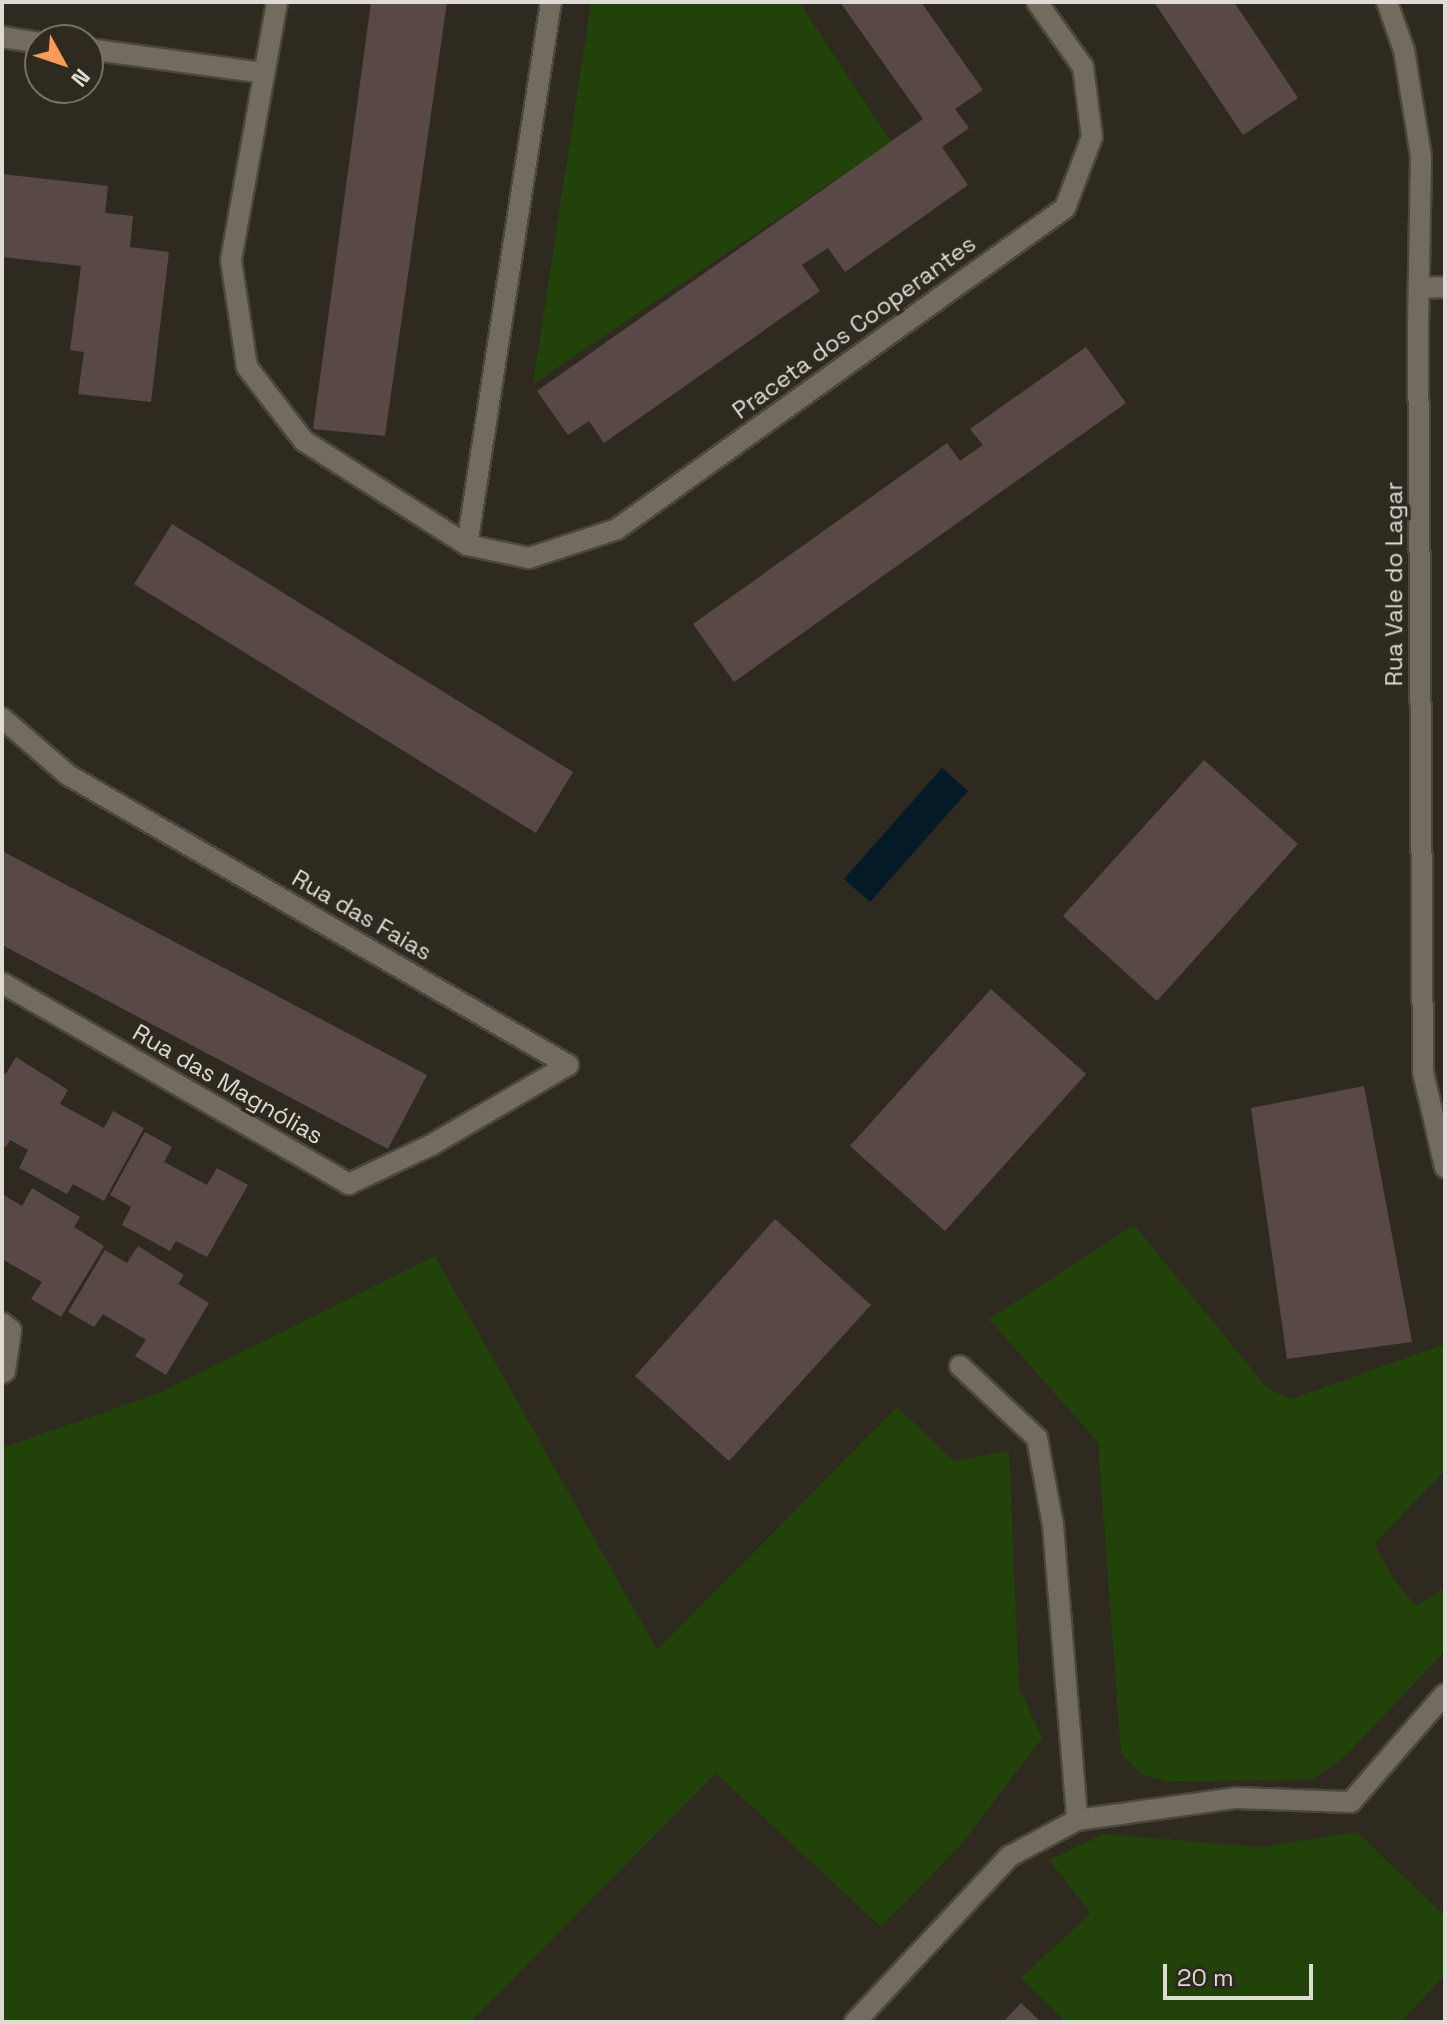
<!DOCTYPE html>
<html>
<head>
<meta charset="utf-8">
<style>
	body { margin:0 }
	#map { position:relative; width:1447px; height:2024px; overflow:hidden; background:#2f2a20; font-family:"Space Grotesk",sans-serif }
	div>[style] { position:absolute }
	.green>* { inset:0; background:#21430a }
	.water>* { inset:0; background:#041a27 }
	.building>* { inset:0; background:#584947 }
	.roads { filter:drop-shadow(2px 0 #4b473e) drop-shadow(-2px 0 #4b473e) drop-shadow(0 2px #4b473e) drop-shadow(0 -2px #4b473e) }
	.street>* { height:20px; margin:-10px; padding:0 10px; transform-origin:10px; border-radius:10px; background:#726c60 }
	.secondary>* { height:20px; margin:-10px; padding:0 10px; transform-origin:10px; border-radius:10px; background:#726c60 }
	span { translate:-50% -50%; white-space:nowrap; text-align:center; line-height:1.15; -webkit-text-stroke:7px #2f2a20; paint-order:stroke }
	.street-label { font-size:24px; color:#dedbd4 }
	.frame { position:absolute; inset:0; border:4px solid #dedbd4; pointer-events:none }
	.north { position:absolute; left:24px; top:24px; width:80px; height:80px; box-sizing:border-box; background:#2f2a20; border:2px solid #757168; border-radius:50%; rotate:130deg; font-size:22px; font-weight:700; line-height:32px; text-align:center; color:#dedbd4 }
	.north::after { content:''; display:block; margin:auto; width:28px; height:36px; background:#fd9c56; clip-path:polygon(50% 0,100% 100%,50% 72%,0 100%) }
	.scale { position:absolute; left:1163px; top:1964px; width:150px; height:36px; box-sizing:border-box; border:4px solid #dedbd4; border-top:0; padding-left:10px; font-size:24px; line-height:28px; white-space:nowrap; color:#dedbd4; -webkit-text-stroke:6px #2f2a20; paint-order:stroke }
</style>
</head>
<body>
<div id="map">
	<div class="green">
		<i style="clip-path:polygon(591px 2px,799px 2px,891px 142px,533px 384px)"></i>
		<i style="clip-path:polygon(1134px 1225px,1267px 1388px,1291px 1399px,1445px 1344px,1445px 1470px,1374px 1544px,1395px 1582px,1416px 1606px,1445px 1588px,1445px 1651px,1345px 1756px,1314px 1779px,1168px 1782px,1141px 1774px,1121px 1753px,1098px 1442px,989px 1319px)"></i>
		<i style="clip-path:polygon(435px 1256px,657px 1650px,897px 1407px,954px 1461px,1009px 1451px,1019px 1688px,1042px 1738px,959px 1847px,881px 1927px,716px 1773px,470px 2022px,2px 2022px,2px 1448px,159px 1393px)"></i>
		<i style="clip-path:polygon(1357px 1832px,1445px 1916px,1445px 1974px,1401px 2022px,1066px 2022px,1021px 1978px,1091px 1913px,1049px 1860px,1103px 1834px,1261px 1847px)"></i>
	</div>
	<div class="water">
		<i style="clip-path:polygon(942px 768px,968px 791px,870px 902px,844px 879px)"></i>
	</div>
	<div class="building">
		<i style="clip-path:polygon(371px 2px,447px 2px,385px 436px,313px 429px)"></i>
		<i style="clip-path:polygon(840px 2px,921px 2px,983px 90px,955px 109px,969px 128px,942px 147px,968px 185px,845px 272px,828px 248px,802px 265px,820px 291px,604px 443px,589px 421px,568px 435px,537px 391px,923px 119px)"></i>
		<i style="clip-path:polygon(1154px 2px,1234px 2px,1298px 98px,1243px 135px)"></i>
		<i style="clip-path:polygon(2px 174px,108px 186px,105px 213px,133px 216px,130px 247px,169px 252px,151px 402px,78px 394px,84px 352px,70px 350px,81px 266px,2px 257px)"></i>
		<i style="clip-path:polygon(1086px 347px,1126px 403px,734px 682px,693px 624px,947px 443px,960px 461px,983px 445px,970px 429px)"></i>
		<i style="clip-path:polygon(172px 524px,573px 772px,536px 833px,134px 584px)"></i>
		<i style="clip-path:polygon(1204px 760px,1298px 844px,1157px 1001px,1063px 916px)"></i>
		<i style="clip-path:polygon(2px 851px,427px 1075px,388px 1149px,2px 945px)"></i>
		<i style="clip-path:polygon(991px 989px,1086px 1074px,945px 1231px,850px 1146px)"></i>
		<i style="clip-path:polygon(16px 1057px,68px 1090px,60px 1104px,104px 1128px,113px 1111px,144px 1128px,104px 1201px,73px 1184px,67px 1194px,19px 1168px,28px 1150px,10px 1140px,6px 1147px,2px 1145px,2px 1072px,6px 1074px)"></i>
		<i style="clip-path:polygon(1364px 1086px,1412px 1342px,1287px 1359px,1251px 1108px)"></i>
		<i style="clip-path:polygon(145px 1132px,172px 1147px,164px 1162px,207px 1185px,217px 1168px,248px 1185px,207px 1257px,176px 1241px,170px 1251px,122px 1225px,131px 1207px,110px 1195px)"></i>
		<i style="clip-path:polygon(32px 1188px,80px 1217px,74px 1227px,104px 1246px,61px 1317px,31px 1299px,42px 1282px,2px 1259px,2px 1194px,22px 1206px)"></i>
		<i style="clip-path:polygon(775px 1219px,871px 1305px,729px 1461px,635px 1376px)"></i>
		<i style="clip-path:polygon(138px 1246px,184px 1275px,178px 1284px,209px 1303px,166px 1375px,135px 1356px,146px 1340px,103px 1314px,94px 1327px,68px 1312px,105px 1250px,127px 1263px)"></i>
		<i style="clip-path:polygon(1021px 2003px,1041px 2022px,1003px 2022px)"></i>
	</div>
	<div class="roads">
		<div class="street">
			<i style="left:277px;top:2px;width:262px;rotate:100.1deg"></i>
			<i style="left:231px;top:260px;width:108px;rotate:81.5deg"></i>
			<i style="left:247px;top:367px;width:93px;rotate:52.4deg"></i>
			<i style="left:304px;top:441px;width:193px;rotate:32.5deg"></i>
			<i style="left:467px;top:545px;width:63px;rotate:11.8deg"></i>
			<i style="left:529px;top:558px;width:93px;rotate:-18.2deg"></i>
			<i style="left:617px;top:529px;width:551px;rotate:-35.62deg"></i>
			<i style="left:1065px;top:208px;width:76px;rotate:-69.2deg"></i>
			<i style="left:1092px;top:137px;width:71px;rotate:-97.3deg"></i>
			<i style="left:1083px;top:67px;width:80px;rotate:-125.3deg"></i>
			<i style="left:2px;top:37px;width:38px;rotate:9deg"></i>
			<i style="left:88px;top:49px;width:178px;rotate:7.8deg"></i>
			<i style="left:1419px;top:288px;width:26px;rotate:-2deg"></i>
			<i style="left:467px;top:545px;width:549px;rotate:-81.21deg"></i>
			<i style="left:2px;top:718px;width:87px;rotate:40.8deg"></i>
			<i style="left:68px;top:775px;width:578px;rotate:30.11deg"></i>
			<i style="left:568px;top:1065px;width:159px;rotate:149.7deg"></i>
			<i style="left:431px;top:1145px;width:91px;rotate:154.6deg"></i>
			<i style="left:349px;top:1184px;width:401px;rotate:-149.9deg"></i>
			<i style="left:2px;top:1323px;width:11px;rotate:38deg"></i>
			<i style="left:11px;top:1330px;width:41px;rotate:98.3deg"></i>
			<i style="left:5px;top:1371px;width:4px;rotate:146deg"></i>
			<i style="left:960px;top:1366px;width:105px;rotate:43.1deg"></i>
			<i style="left:1037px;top:1438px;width:88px;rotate:79.6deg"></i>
			<i style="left:1053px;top:1525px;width:296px;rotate:85.3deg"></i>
			<i style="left:855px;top:2022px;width:227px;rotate:-47deg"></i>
			<i style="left:1010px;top:1856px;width:76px;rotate:-28.2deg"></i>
			<i style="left:1077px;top:1820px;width:161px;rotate:-7.9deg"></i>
			<i style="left:1236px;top:1798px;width:115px;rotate:2deg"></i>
			<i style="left:1351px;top:1802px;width:143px;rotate:-49deg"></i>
		</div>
		<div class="secondary">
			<i style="left:1387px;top:2px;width:51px;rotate:70.5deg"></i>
			<i style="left:1404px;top:50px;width:107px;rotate:80.9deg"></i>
			<i style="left:1421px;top:156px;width:167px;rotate:91deg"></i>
			<i style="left:1418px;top:323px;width:749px;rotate:89.62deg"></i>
			<i style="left:1423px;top:1072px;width:98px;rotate:77deg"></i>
		</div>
	</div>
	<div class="street-label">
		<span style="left:854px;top:327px;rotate:-36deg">Praceta dos Cooperantes</span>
		<span style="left:1394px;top:584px;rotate:-90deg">Rua Vale do Lagar</span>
		<span style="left:362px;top:915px;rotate:30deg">Rua das Faias</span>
		<span style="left:228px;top:1084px;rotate:30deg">Rua das Magnólias</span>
	</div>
	<div class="frame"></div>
	<div class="north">N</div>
	<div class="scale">20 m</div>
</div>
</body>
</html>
